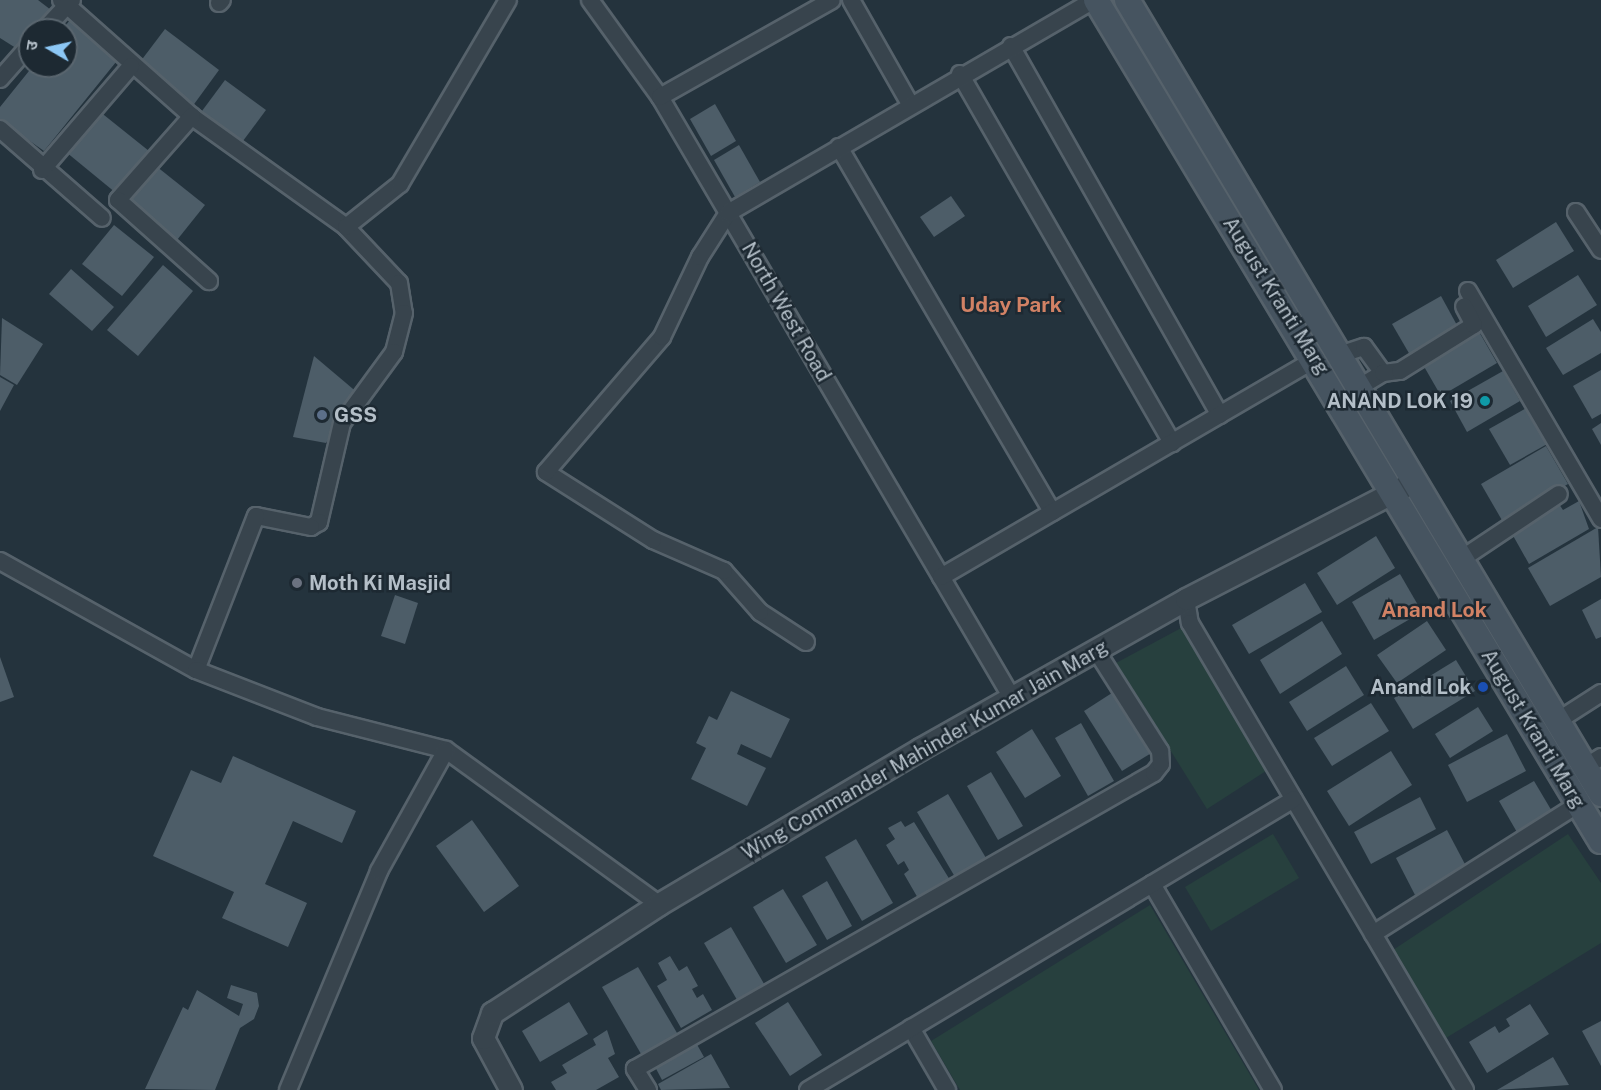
<!DOCTYPE html>
<html>
<head>
<meta charset="utf-8">
<style>
	body { margin:0 }
	#map { position:relative; width:1601px; height:1090px; overflow:hidden; background:#24333d; font-family:"Public Sans","Noto Sans Devanagari",sans-serif }
	div>[style] { position:absolute }
	.green>* { inset:0; background:#27403e }
	.building>* { inset:0; background:#4d5d68 }
	.roads { filter:drop-shadow(2px 0 #56626b) drop-shadow(-2px 0 #56626b) drop-shadow(0 2px #56626b) drop-shadow(0 -2px #56626b) }
	.minor>* { height:16px; margin:-8px; padding:0 8px; transform-origin:8px; border-radius:8px; background:#38444d }
	.tertiary>* { height:21px; margin:-10.5px; padding:0 10.5px; transform-origin:10.5px; border-radius:10.5px; background:#38444d }
	.secondary>* { height:24px; margin:-12px; padding:0 12px; transform-origin:12px; border-radius:12px; background:#465460 }
	.dots>* { width:16px; height:16px; translate:-50% -50%; box-sizing:border-box; border:3px solid #1d2932; border-radius:50% }
	span { translate:-50% -50%; white-space:nowrap; text-align:center; line-height:1.15; -webkit-text-stroke:5px #1d2932; paint-order:stroke }
	.street-label { font-size:20px; color:#b4bfc8 }
	.poi-label { font-size:20px; color:#b4bfc8; font-weight:700 }
	.right { translate:-100% -50%; text-align:right }
	.left { translate:0 -50%; text-align:left }
	.neighbourhood-label { font-size:21px; color:#d28265; font-weight:700 }
	.north { position:absolute; left:18px; top:18px; width:60px; height:60px; box-sizing:border-box; background:#1d2932; border:2px solid #59656e; border-radius:50%; rotate:279deg; font-size:16px; font-weight:700; line-height:24px; text-align:center; color:#b4bfc8 }
	.north::after { content:''; display:block; margin:auto; width:21px; height:27px; background:#8cc7f5; clip-path:polygon(50% 0,100% 100%,50% 72%,0 100%) }
</style>
</head>
<body>
<div id="map">
	<div class="green">
		<i style="clip-path:polygon(1183px 627px,1266px 771px,1207px 809px,1116px 663px)"></i>
		<i style="clip-path:polygon(1273px 834px,1299px 878px,1211px 931px,1185px 887px)"></i>
		<i style="clip-path:polygon(1568px 834px,1601px 883px,1601px 943px,1446px 1038px,1393px 950px)"></i>
		<i style="clip-path:polygon(1150px 905px,1259px 1090px,960px 1090px,931px 1041px)"></i>
	</div>
	<div class="building">
		<i style="clip-path:polygon(0 0,38px 0,51px 10px,19px 50px,0 38px)"></i>
		<i style="clip-path:polygon(70px 20px,116px 62px,44px 151px,0 120px,0 107px,33px 66px,66px 66px,62px 30px)"></i>
		<i style="clip-path:polygon(165px 29px,219px 70px,192px 107px,137px 66px)"></i>
		<i style="clip-path:polygon(225px 80px,266px 110px,240px 145px,199px 115px)"></i>
		<i style="clip-path:polygon(715px 104px,736px 141px,711px 156px,690px 119px)"></i>
		<i style="clip-path:polygon(99px 111px,149px 151px,116px 193px,66px 152px)"></i>
		<i style="clip-path:polygon(739px 145px,760px 182px,735px 197px,714px 160px)"></i>
		<i style="clip-path:polygon(156px 166px,205px 205px,177px 240px,128px 201px)"></i>
		<i style="clip-path:polygon(951px 196px,965px 216px,934px 237px,920px 217px)"></i>
		<i style="clip-path:polygon(1556px 222px,1574px 251px,1513px 288px,1496px 260px)"></i>
		<i style="clip-path:polygon(114px 225px,154px 257px,122px 296px,82px 264px)"></i>
		<i style="clip-path:polygon(163px 265px,193px 291px,138px 356px,107px 330px)"></i>
		<i style="clip-path:polygon(71px 269px,114px 307px,92px 331px,49px 294px)"></i>
		<i style="clip-path:polygon(1578px 275px,1597px 305px,1546px 337px,1528px 306px)"></i>
		<i style="clip-path:polygon(1441px 296px,1458px 327px,1410px 355px,1392px 324px)"></i>
		<i style="clip-path:polygon(2px 318px,43px 344px,17px 385px,0 375px)"></i>
		<i style="clip-path:polygon(1593px 319px,1601px 332px,1601px 353px,1563px 375px,1546px 348px)"></i>
		<i style="clip-path:polygon(1478px 330px,1497px 363px,1441px 396px,1422px 363px)"></i>
		<i style="clip-path:polygon(314px 356px,359px 394px,326px 443px,293px 437px)"></i>
		<i style="clip-path:polygon(1601px 370px,1601px 414px,1592px 419px,1573px 386px)"></i>
		<i style="clip-path:polygon(1503px 371px,1520px 401px,1467px 432px,1450px 401px)"></i>
		<i style="clip-path:polygon(0 377px,14px 385px,0 411px)"></i>
		<i style="clip-path:polygon(1528px 407px,1549px 443px,1510px 465px,1489px 429px)"></i>
		<i style="clip-path:polygon(1601px 423px,1601px 445px,1592px 429px)"></i>
		<i style="clip-path:polygon(1546px 446px,1568px 484px,1503px 522px,1481px 484px)"></i>
		<i style="clip-path:polygon(1579px 501px,1589px 529px,1529px 564px,1511px 532px,1559px 504px,1563px 510px)"></i>
		<i style="clip-path:polygon(1598px 527px,1601px 577px,1550px 606px,1528px 568px)"></i>
		<i style="clip-path:polygon(1376px 536px,1395px 568px,1337px 605px,1317px 573px)"></i>
		<i style="clip-path:polygon(1400px 574px,1422px 612px,1374px 640px,1352px 602px)"></i>
		<i style="clip-path:polygon(1305px 583px,1322px 612px,1249px 654px,1232px 625px)"></i>
		<i style="clip-path:polygon(395px 595px,418px 603px,405px 644px,381px 636px)"></i>
		<i style="clip-path:polygon(1601px 599px,1601px 637px,1596px 639px,1582px 610px)"></i>
		<i style="clip-path:polygon(1322px 621px,1342px 654px,1280px 694px,1260px 660px)"></i>
		<i style="clip-path:polygon(1427px 621px,1446px 650px,1397px 683px,1377px 655px)"></i>
		<i style="clip-path:polygon(0 657px,14px 697px,0 702px)"></i>
		<i style="clip-path:polygon(1456px 660px,1475px 691px,1413px 729px,1394px 698px)"></i>
		<i style="clip-path:polygon(1346px 666px,1364px 695px,1307px 731px,1289px 702px)"></i>
		<i style="clip-path:polygon(731px 691px,790px 719px,771px 758px,741px 744px,737px 754px,766px 768px,747px 806px,691px 779px,706px 748px,696px 743px,709px 716px,717px 720px)"></i>
		<i style="clip-path:polygon(1115px 691px,1153px 752px,1122px 771px,1084px 711px)"></i>
		<i style="clip-path:polygon(1371px 703px,1389px 731px,1332px 766px,1314px 738px)"></i>
		<i style="clip-path:polygon(1478px 707px,1493px 731px,1450px 758px,1435px 734px)"></i>
		<i style="clip-path:polygon(1081px 723px,1114px 781px,1088px 796px,1055px 738px)"></i>
		<i style="clip-path:polygon(1032px 729px,1061px 776px,1025px 798px,996px 752px)"></i>
		<i style="clip-path:polygon(1507px 734px,1526px 771px,1467px 802px,1448px 765px)"></i>
		<i style="clip-path:polygon(1391px 751px,1412px 785px,1349px 826px,1327px 791px)"></i>
		<i style="clip-path:polygon(233px 756px,356px 811px,342px 843px,293px 821px,265px 884px,307px 903px,288px 947px,222px 918px,234px 892px,153px 856px,191px 770px,221px 783px)"></i>
		<i style="clip-path:polygon(991px 772px,1023px 826px,998px 840px,967px 786px)"></i>
		<i style="clip-path:polygon(1534px 781px,1553px 813px,1518px 834px,1499px 801px)"></i>
		<i style="clip-path:polygon(948px 794px,986px 858px,955px 877px,917px 812px)"></i>
		<i style="clip-path:polygon(1420px 797px,1436px 829px,1371px 864px,1354px 832px)"></i>
		<i style="clip-path:polygon(472px 820px,519px 886px,484px 912px,436px 846px)"></i>
		<i style="clip-path:polygon(901px 821px,905px 827px,914px 822px,950px 880px,919px 900px,904px 874px,909px 870px,904px 861px,898px 865px,886px 845px,895px 839px,888px 828px)"></i>
		<i style="clip-path:polygon(1447px 830px,1467px 868px,1415px 895px,1396px 858px)"></i>
		<i style="clip-path:polygon(856px 839px,893px 903px,862px 921px,825px 857px)"></i>
		<i style="clip-path:polygon(827px 881px,852px 926px,827px 940px,802px 896px)"></i>
		<i style="clip-path:polygon(783px 889px,817px 945px,786px 963px,753px 907px)"></i>
		<i style="clip-path:polygon(731px 927px,767px 989px,740px 1005px,704px 943px)"></i>
		<i style="clip-path:polygon(670px 956px,679px 971px,687px 966px,698px 986px,692px 989px,697px 998px,703px 994px,712px 1010px,681px 1028px,657px 986px,667px 980px,658px 963px)"></i>
		<i style="clip-path:polygon(638px 967px,680px 1038px,644px 1059px,602px 987px)"></i>
		<i style="clip-path:polygon(231px 985px,257px 993px,259px 1006px,254px 1019px,240px 1028px,215px 1090px,145px 1089px,183px 1007px,188px 1010px,197px 990px,239px 1016px,243px 1004px,227px 998px)"></i>
		<i style="clip-path:polygon(569px 1002px,588px 1034px,540px 1062px,522px 1031px)"></i>
		<i style="clip-path:polygon(788px 1002px,822px 1055px,790px 1076px,755px 1023px)"></i>
		<i style="clip-path:polygon(1530px 1004px,1549px 1034px,1487px 1073px,1469px 1042px,1495px 1026px,1499px 1033px,1510px 1026px,1506px 1019px)"></i>
		<i style="clip-path:polygon(1601px 1021px,1601px 1066px,1582px 1031px)"></i>
		<i style="clip-path:polygon(607px 1030px,615px 1054px,608px 1058px,619px 1077px,596px 1090px,556px 1090px,551px 1082px,567px 1073px,562px 1065px,596px 1045px,593px 1039px)"></i>
		<i style="clip-path:polygon(695px 1041px,704px 1057px,662px 1080px,653px 1063px)"></i>
		<i style="clip-path:polygon(711px 1054px,730px 1088px,661px 1090px,658px 1084px)"></i>
		<i style="clip-path:polygon(1553px 1057px,1569px 1085px,1497px 1090px)"></i>
	</div>
	<div class="roads">
		<div class="minor">
			<i style="left:61px;top:0;width:178px;rotate:41.6deg"></i>
			<i style="left:194px;top:118px;width:187px;rotate:35.6deg"></i>
			<i style="left:346px;top:227px;width:77px;rotate:46.6deg"></i>
			<i style="left:399px;top:283px;width:30px;rotate:81deg"></i>
			<i style="left:404px;top:313px;width:40px;rotate:104.4deg"></i>
			<i style="left:394px;top:352px;width:88px;rotate:126.2deg"></i>
			<i style="left:342px;top:423px;width:102px;rotate:103.1deg"></i>
			<i style="left:319px;top:522px;width:9px;rotate:148deg"></i>
			<i style="left:311px;top:527px;width:56px;rotate:-168.7deg"></i>
			<i style="left:256px;top:516px;width:165px;rotate:111.3deg"></i>
			<i style="left:590px;top:0;width:120px;rotate:54.2deg"></i>
			<i style="left:660px;top:97px;width:696px;rotate:59.64deg"></i>
			<i style="left:851px;top:0;width:120px;rotate:60.4deg"></i>
			<i style="left:219px;top:3px;width:4px;rotate:-45deg"></i>
			<i style="left:44px;top:30px;width:41px;rotate:-47deg"></i>
			<i style="left:1011px;top:46px;width:424px;rotate:60.5deg"></i>
			<i style="left:960px;top:74px;width:426px;rotate:60.1deg"></i>
			<i style="left:0;top:79px;width:45px;rotate:-48.6deg"></i>
			<i style="left:660px;top:97px;width:197px;rotate:-29.4deg"></i>
			<i style="left:192px;top:116px;width:112px;rotate:131.4deg"></i>
			<i style="left:118px;top:200px;width:122px;rotate:41.7deg"></i>
			<i style="left:0;top:129px;width:135px;rotate:41.1deg"></i>
			<i style="left:839px;top:147px;width:423px;rotate:59.7deg"></i>
			<i style="left:42px;top:170px;width:137px;rotate:-49.4deg"></i>
			<i style="left:1576px;top:212px;width:45px;rotate:56.7deg"></i>
			<i style="left:346px;top:227px;width:69px;rotate:-38.5deg"></i>
			<i style="left:400px;top:184px;width:213px;rotate:-59.6deg"></i>
			<i style="left:1468px;top:291px;width:264px;rotate:59.7deg"></i>
			<i style="left:1342px;top:354px;width:23px;rotate:-18deg"></i>
			<i style="left:1364px;top:347px;width:32px;rotate:54deg"></i>
			<i style="left:1383px;top:373px;width:26px;rotate:149deg"></i>
			<i style="left:1383px;top:373px;width:17px;rotate:-7deg"></i>
			<i style="left:1400px;top:371px;width:87px;rotate:-31.9deg"></i>
			<i style="left:1474px;top:325px;width:21px;rotate:-118deg"></i>
			<i style="left:1463px;top:558px;width:115px;rotate:-33.7deg"></i>
			<i style="left:0;top:561px;width:224px;rotate:29.1deg"></i>
			<i style="left:196px;top:670px;width:130px;rotate:21.2deg"></i>
			<i style="left:317px;top:717px;width:133px;rotate:14.3deg"></i>
			<i style="left:446px;top:750px;width:263px;rotate:35.9deg"></i>
			<i style="left:941px;top:577px;width:434px;rotate:-30.2deg"></i>
			<i style="left:1186px;top:599px;width:24px;rotate:81deg"></i>
			<i style="left:1190px;top:623px;width:542px;rotate:59.51deg"></i>
			<i style="left:806px;top:642px;width:55px;rotate:-146.9deg"></i>
			<i style="left:760px;top:612px;width:55px;rotate:-131.3deg"></i>
			<i style="left:724px;top:571px;width:77px;rotate:-156.4deg"></i>
			<i style="left:653px;top:540px;width:127px;rotate:-147.6deg"></i>
			<i style="left:546px;top:472px;width:178px;rotate:-49.3deg"></i>
			<i style="left:662px;top:337px;width:89px;rotate:-64.6deg"></i>
			<i style="left:700px;top:257px;width:52px;rotate:-57.5deg"></i>
			<i style="left:728px;top:213px;width:423px;rotate:-30.2deg"></i>
			<i style="left:1559px;top:720px;width:50px;rotate:-32.7deg"></i>
			<i style="left:1585px;top:767px;width:19px;rotate:-32deg"></i>
			<i style="left:1152px;top:884px;width:239px;rotate:59.6deg"></i>
			<i style="left:1373px;top:934px;width:244px;rotate:-32.3deg"></i>
			<i style="left:911px;top:1028px;width:72px;rotate:59.9deg"></i>
			<i style="left:288px;top:1090px;width:237px;rotate:-67.4deg"></i>
			<i style="left:379px;top:871px;width:138px;rotate:-61deg"></i>
			<i style="left:648px;top:1090px;width:25px;rotate:-122deg"></i>
			<i style="left:635px;top:1069px;width:597px;rotate:-29.7deg"></i>
			<i style="left:1154px;top:773px;width:11px;rotate:-52deg"></i>
			<i style="left:1161px;top:764px;width:13px;rotate:-94deg"></i>
			<i style="left:1160px;top:751px;width:120px;rotate:-122.4deg"></i>
			<i style="left:808px;top:1090px;width:566px;rotate:-30.91deg"></i>
		</div>
		<div class="tertiary">
			<i style="left:511px;top:1090px;width:59px;rotate:-118.3deg"></i>
			<i style="left:483px;top:1038px;width:27px;rotate:-70deg"></i>
			<i style="left:492px;top:1013px;width:199px;rotate:-33.1deg"></i>
			<i style="left:659px;top:904px;width:304px;rotate:-30.7deg"></i>
			<i style="left:920px;top:749px;width:305px;rotate:-29.4deg"></i>
			<i style="left:1186px;top:599px;width:249px;rotate:-27.3deg"></i>
		</div>
		<div class="secondary">
			<i style="left:1096px;top:0;width:981px;rotate:59.02deg"></i>
			<i style="left:1127px;top:0;width:925px;rotate:59.16deg"></i>
		</div>
	</div>
	<div class="dots">
		<i style="left:1485px;top:401px;background:#0f9aa8"></i>
		<i style="left:322px;top:415px;background:#5c6f8a"></i>
		<i style="left:297px;top:583px;background:#6b7280"></i>
		<i style="left:1483px;top:687px;background:#1a4fb4"></i>
	</div>
	<div class="street-label">
		<span style="left:1276px;top:296px;rotate:58deg">August Kranti Marg</span>
		<span style="left:786px;top:312px;rotate:60deg">North West Road</span>
		<span style="left:1533px;top:729px;rotate:59deg">August Kranti Marg</span>
		<span style="left:925px;top:750px;rotate:-30deg">Wing Commander Mahinder Kumar Jain Marg</span>
	</div>
	<div class="poi-label">
		<span class="right" style="left:1473px;top:401px">ANAND LOK 19</span>
		<span class="left" style="left:334px;top:415px">GSS</span>
		<span class="left" style="left:309px;top:583px">Moth Ki Masjid</span>
		<span class="right" style="left:1471px;top:687px">Anand Lok</span>
	</div>
	<div class="neighbourhood-label">
		<span style="left:1011px;top:305px">Uday Park</span>
		<span style="left:1434px;top:610px">Anand Lok</span>
	</div>
	<div class="north">उ</div>
</div>
</body>
</html>
